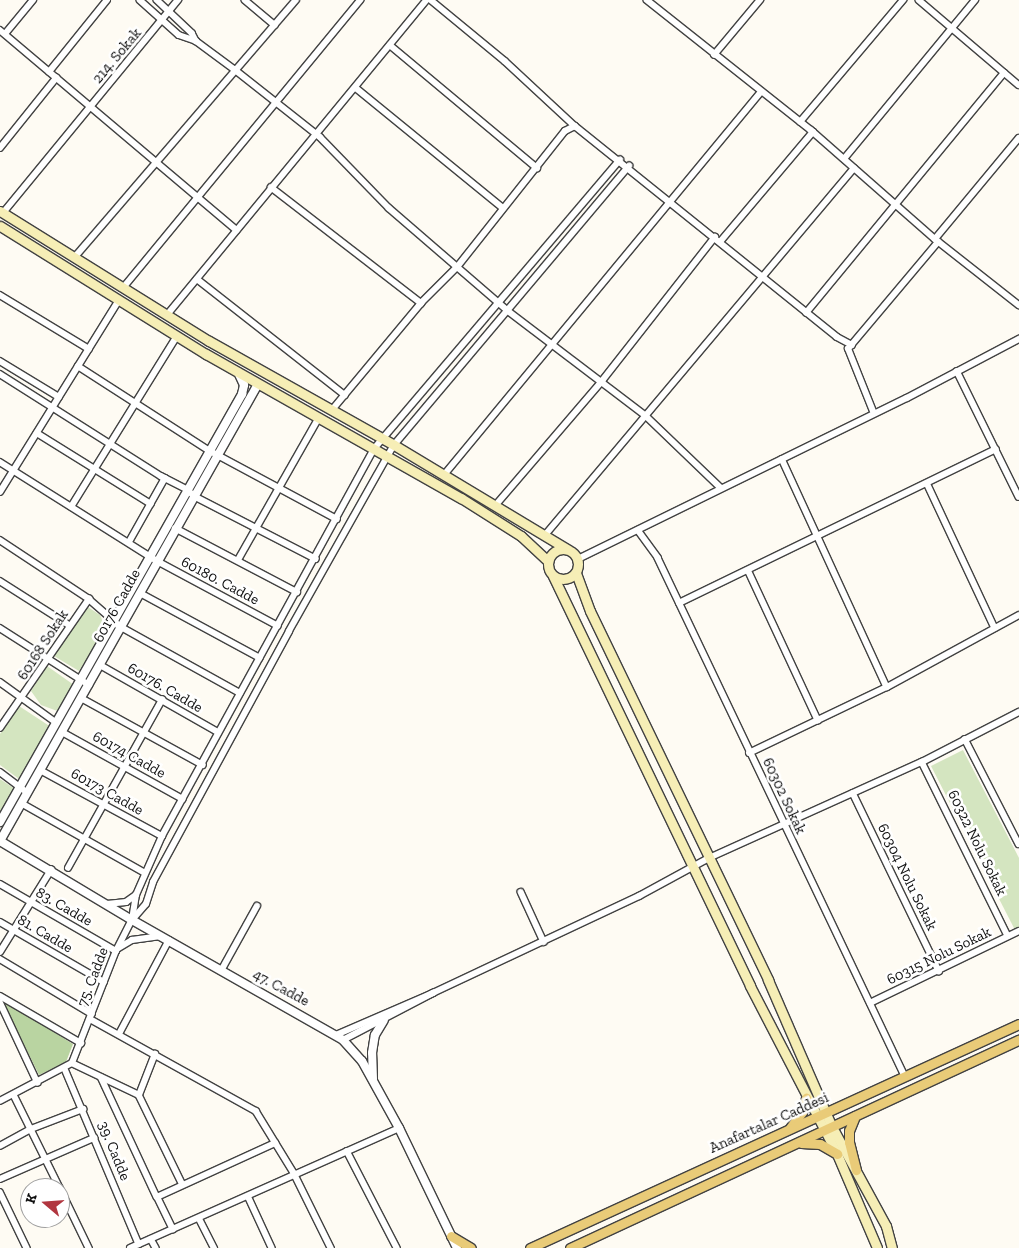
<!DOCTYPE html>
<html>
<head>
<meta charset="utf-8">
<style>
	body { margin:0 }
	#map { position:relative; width:1019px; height:1248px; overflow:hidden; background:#fefbf3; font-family:"Zilla Slab",serif }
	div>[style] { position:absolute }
	.green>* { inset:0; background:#d4e5c0 }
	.forest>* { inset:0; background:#b9d4a1 }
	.roads { filter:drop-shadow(1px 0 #424242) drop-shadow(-1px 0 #424242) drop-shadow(0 1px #424242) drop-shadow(0 -1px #424242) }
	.minor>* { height:5.5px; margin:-2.75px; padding:0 2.75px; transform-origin:2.75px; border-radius:2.75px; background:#fff }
	.tertiary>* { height:8px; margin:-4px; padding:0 4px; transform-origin:4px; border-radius:4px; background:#fff }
	.secondary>* { height:9px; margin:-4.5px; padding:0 4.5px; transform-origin:4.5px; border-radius:4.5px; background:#f6eeb6 }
	.secondary>.ring { margin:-4.5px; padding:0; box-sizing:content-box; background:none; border:9px solid #f6eeb6; border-radius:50% }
	.primary>* { height:9px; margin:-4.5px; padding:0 4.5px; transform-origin:4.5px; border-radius:4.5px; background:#e9cb78 }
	span { translate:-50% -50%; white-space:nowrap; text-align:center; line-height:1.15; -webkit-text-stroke:5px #fff; paint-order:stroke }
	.street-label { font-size:15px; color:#0f0f0f }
	.north { position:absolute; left:20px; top:1178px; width:50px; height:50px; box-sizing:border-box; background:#fff; border:1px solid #9f9f9f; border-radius:50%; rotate:288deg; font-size:14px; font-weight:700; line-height:20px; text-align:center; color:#0f0f0f }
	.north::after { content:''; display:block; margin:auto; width:18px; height:22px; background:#b1363f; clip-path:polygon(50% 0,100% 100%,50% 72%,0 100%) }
</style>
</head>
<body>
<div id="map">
	<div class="green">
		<i style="clip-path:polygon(88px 607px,100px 615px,106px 629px,79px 671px,54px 656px)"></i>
		<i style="clip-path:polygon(47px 666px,74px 685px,60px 712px,41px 705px,31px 691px)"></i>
		<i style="clip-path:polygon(19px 706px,51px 727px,19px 779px,0 765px,0 734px)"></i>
		<i style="clip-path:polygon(963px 750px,1019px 858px,1019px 928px,1015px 930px,931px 766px)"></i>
		<i style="clip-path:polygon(0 779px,15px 789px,0 814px)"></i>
	</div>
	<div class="forest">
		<i style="clip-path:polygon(2px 1000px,73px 1044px,66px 1062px,39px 1075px)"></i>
	</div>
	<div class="roads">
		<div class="minor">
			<i style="left:140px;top:0;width:52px;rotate:41.9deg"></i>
			<i style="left:179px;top:35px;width:18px;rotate:19deg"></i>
			<i style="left:196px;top:41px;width:47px;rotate:36.4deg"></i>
			<i style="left:234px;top:69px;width:110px;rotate:38.3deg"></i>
			<i style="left:320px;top:137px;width:99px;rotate:45.8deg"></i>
			<i style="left:389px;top:208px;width:156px;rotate:40.8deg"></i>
			<i style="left:507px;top:310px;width:175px;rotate:37.3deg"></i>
			<i style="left:646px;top:416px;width:104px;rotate:43.8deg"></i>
			<i style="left:157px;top:0;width:48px;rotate:43.3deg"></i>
			<i style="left:192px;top:33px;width:9px;rotate:63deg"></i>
			<i style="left:245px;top:0;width:39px;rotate:40deg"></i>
			<i style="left:431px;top:0;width:96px;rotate:39.5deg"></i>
			<i style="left:505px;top:61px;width:96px;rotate:42.9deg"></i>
			<i style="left:647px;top:0;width:209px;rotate:38.4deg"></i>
			<i style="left:811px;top:130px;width:165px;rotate:41.3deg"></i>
			<i style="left:935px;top:239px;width:107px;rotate:38.2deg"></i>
			<i style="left:919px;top:0;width:131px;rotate:40.4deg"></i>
			<i style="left:0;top:30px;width:310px;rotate:40.2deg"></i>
			<i style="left:5px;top:34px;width:44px;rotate:-50.5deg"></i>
			<i style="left:390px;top:45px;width:192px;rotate:39.9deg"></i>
			<i style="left:714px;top:55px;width:72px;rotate:-50.1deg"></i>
			<i style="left:49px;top:72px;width:92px;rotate:-51.1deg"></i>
			<i style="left:356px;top:88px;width:190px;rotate:39.2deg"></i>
			<i style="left:800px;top:122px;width:160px;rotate:-49.8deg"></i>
			<i style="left:0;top:148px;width:90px;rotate:-51.3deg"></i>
			<i style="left:844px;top:159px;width:206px;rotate:-50.5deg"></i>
			<i style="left:271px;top:187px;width:190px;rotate:37.7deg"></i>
			<i style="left:3px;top:213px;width:276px;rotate:-50.6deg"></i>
			<i style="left:935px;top:239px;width:131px;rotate:-50.3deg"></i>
			<i style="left:720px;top:242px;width:144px;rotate:-49.8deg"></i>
			<i style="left:74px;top:258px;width:340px;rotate:-49.3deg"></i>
			<i style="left:197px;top:279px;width:188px;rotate:38.1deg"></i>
			<i style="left:123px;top:288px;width:373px;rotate:-50.5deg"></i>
			<i style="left:0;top:295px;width:104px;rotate:31.2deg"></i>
			<i style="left:806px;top:313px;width:311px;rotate:-50.5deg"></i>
			<i style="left:167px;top:315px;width:408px;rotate:-50.5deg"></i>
			<i style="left:0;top:361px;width:69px;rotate:31.4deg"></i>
			<i style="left:78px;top:366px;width:157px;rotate:32.8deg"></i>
			<i style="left:210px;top:451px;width:144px;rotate:28.2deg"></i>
			<i style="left:957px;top:371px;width:140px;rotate:63.8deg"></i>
			<i style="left:0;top:374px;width:191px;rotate:32.4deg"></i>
			<i style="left:161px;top:476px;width:30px;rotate:27deg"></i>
			<i style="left:188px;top:490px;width:8px;rotate:45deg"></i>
			<i style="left:194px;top:496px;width:137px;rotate:27.3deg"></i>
			<i style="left:332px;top:410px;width:139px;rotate:-50.2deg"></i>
			<i style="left:421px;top:303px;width:52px;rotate:-45deg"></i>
			<i style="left:458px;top:266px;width:172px;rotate:-51.6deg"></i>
			<i style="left:565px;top:131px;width:11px;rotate:-27deg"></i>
			<i style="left:575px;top:126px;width:336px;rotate:38.8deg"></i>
			<i style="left:837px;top:337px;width:17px;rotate:28deg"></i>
			<i style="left:874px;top:414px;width:70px;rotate:-111.8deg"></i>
			<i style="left:848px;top:349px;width:140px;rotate:-49.9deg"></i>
			<i style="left:37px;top:433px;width:134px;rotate:31.9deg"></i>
			<i style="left:782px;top:459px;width:251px;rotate:65.3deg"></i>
			<i style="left:0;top:462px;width:186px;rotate:32.2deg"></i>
			<i style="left:157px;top:561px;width:137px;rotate:28.2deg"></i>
			<i style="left:444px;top:475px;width:497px;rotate:-50.4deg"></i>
			<i style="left:927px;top:483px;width:160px;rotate:64.9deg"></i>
			<i style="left:0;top:492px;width:226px;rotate:-58.2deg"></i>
			<i style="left:495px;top:506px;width:165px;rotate:-49.4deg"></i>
			<i style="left:602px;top:381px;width:183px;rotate:-51.9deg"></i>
			<i style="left:71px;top:507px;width:201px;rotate:-58.2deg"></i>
			<i style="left:175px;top:528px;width:138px;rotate:27.7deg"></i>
			<i style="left:638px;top:530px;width:34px;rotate:54deg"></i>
			<i style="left:658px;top:558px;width:574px;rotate:64.51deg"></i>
			<i style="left:546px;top:534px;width:478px;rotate:-49.9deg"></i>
			<i style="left:0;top:540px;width:107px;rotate:33.5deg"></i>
			<i style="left:89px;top:599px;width:43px;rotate:41.2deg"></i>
			<i style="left:121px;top:627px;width:136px;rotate:29deg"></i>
			<i style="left:129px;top:542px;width:73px;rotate:-60.6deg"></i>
			<i style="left:578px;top:559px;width:366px;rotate:-26.1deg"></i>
			<i style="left:907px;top:398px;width:127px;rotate:-27.8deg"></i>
			<i style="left:238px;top:560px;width:162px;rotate:-60.4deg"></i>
			<i style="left:748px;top:570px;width:166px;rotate:65deg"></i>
			<i style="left:0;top:581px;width:82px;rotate:32.5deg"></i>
			<i style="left:140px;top:593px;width:136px;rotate:28.4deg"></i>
			<i style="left:679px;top:603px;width:352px;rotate:-25.9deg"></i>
			<i style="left:0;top:628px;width:106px;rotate:32.6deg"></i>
			<i style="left:100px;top:665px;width:136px;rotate:29.6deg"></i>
			<i style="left:0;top:682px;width:70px;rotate:35.7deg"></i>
			<i style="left:81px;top:698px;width:139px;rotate:28.8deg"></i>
			<i style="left:0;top:728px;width:157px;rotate:-55.4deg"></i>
			<i style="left:62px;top:732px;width:138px;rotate:29deg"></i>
			<i style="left:965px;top:739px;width:118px;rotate:62.8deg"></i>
			<i style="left:749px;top:753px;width:153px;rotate:-25.6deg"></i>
			<i style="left:887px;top:687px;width:150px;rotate:-28.6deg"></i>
			<i style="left:922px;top:762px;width:194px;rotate:63.7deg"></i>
			<i style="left:40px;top:770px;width:139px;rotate:28.4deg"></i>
			<i style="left:0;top:772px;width:34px;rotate:37deg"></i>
			<i style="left:853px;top:793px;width:198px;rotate:64.2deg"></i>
			<i style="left:21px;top:803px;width:142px;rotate:29.4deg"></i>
			<i style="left:68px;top:868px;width:193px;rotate:-60.8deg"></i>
			<i style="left:0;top:884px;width:134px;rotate:30deg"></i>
			<i style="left:521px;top:892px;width:55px;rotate:65.3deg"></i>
			<i style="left:107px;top:904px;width:19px;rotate:-6deg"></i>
			<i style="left:126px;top:902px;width:12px;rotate:-35deg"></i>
			<i style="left:132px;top:920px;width:25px;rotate:-81deg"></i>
			<i style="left:136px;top:895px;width:64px;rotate:-66.2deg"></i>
			<i style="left:162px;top:836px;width:440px;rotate:-61.3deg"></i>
			<i style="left:373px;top:450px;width:381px;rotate:-49.6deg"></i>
			<i style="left:0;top:922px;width:120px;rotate:30deg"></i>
			<i style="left:117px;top:949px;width:17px;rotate:-31deg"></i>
			<i style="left:132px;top:940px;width:27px;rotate:-8deg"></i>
			<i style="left:0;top:952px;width:97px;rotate:-58.1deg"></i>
			<i style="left:0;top:959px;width:107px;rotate:30.9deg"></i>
			<i style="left:221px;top:971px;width:74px;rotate:-61deg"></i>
			<i style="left:0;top:996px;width:94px;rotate:30.1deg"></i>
			<i style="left:0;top:1002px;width:89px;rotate:64.9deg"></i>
			<i style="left:870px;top:1003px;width:165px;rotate:-25.8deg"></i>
			<i style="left:90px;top:1019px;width:190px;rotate:29deg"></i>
			<i style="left:256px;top:1111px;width:73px;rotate:58.5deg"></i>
			<i style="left:294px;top:1173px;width:84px;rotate:63.7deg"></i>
			<i style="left:119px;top:1034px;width:106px;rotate:-62deg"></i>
			<i style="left:336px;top:1035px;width:106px;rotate:-23.4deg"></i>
			<i style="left:343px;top:1040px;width:102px;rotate:-27.6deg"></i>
			<i style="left:433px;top:993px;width:228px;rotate:-25.2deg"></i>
			<i style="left:639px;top:896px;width:80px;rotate:-28.5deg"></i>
			<i style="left:709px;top:858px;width:234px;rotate:-24.3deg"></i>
			<i style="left:922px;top:762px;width:109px;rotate:-27.3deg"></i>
			<i style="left:72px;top:1063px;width:74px;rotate:25.5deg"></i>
			<i style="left:139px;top:1095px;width:98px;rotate:64deg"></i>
			<i style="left:65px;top:1069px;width:190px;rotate:67.1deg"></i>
			<i style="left:101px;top:1077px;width:132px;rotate:65deg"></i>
			<i style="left:14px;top:1095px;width:104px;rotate:63.7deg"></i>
			<i style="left:139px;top:1095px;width:44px;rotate:-68.7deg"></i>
			<i style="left:0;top:1101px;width:81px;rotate:-27.8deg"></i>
			<i style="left:72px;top:1063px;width:120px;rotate:-68.6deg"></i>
			<i style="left:116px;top:951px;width:35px;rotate:-63deg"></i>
			<i style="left:132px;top:920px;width:21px;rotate:-49deg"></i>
			<i style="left:146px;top:904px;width:23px;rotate:-72deg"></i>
			<i style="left:153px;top:882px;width:285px;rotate:-61.5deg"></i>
			<i style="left:289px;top:631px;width:214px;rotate:-60.6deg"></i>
			<i style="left:394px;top:445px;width:365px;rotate:-49.9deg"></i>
			<i style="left:0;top:1146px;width:35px;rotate:-29deg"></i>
			<i style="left:31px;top:1129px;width:56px;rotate:-21deg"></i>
			<i style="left:347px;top:1151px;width:109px;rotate:62.7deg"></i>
			<i style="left:0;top:1179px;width:103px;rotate:-23.6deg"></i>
			<i style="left:60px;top:1188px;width:67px;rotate:64.2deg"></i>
			<i style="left:0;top:1192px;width:62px;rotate:64.3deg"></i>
			<i style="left:248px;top:1196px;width:57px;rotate:65.2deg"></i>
			<i style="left:199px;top:1218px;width:34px;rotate:63deg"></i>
			<i style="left:173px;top:1230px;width:37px;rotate:-116deg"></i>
			<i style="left:157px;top:1197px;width:130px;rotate:-24.6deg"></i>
			<i style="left:151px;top:1239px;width:10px;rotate:61deg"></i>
			<i style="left:130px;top:1248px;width:295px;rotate:-24deg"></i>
		</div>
		<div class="tertiary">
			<i style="left:0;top:822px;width:492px;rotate:-60.5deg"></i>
			<i style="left:242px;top:394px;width:9px;rotate:-77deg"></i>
			<i style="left:244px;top:385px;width:14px;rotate:-115deg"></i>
			<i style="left:0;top:841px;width:154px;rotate:30.9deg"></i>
			<i style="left:132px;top:920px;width:243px;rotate:29.6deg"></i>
			<i style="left:343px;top:1040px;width:28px;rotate:48deg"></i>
			<i style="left:362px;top:1061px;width:77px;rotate:61.1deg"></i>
			<i style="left:399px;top:1128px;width:133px;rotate:64.2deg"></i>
			<i style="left:0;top:841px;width:525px;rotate:-60.55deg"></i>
			<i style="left:373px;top:1079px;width:26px;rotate:-92deg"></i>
			<i style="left:372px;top:1053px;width:18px;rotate:-81deg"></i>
			<i style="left:375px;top:1035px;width:17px;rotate:-59deg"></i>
		</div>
		<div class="secondary">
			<i style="left:0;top:211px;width:246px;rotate:31.9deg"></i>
			<i style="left:209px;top:341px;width:212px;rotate:29.3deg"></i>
			<i style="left:394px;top:445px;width:202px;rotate:31deg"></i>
			<i style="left:0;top:226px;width:243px;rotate:31.9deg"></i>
			<i style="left:206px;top:354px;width:293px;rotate:29.5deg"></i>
			<i style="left:461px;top:498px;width:71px;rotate:32.3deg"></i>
			<i style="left:521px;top:536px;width:37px;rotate:43deg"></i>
			<i class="ring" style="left:548px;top:549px;width:21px;height:21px"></i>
			<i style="left:576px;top:573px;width:40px;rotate:69.8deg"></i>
			<i style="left:590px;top:611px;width:410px;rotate:64.2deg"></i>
			<i style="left:768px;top:980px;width:160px;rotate:66.5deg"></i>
			<i style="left:832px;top:1127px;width:113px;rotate:61.4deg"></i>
			<i style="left:886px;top:1226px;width:23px;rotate:75deg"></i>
			<i style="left:553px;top:576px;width:455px;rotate:64.3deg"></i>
			<i style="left:750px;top:986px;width:189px;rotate:62.6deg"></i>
			<i style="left:837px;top:1154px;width:102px;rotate:66.9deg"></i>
		</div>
		<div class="primary">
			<i style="left:855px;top:1116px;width:16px;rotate:112deg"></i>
			<i style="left:849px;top:1131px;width:11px;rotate:90deg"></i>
			<i style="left:849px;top:1142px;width:29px;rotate:76deg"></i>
			<i style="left:790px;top:1128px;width:20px;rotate:-53deg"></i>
			<i style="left:802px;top:1112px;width:15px;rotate:-74deg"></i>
			<i style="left:801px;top:1143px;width:19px;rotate:3deg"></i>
			<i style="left:820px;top:1144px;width:20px;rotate:30deg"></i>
			<i style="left:451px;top:1236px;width:23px;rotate:31deg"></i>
			<i style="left:530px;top:1248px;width:538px;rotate:-24.61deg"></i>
			<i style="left:570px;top:1248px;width:495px;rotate:-24.9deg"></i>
		</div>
	</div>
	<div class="street-label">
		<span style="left:117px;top:56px;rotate:-50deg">214. Sokak</span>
		<span style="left:220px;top:581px;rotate:28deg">60180. Cadde</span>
		<span style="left:117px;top:606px;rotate:-61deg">60176 Cadde</span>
		<span style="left:43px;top:645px;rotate:-57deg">60168 Sokak</span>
		<span style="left:165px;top:688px;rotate:30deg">60176. Cadde</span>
		<span style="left:129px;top:755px;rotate:29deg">60174 Cadde</span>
		<span style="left:107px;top:792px;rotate:29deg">60173 Cadde</span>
		<span style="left:784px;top:796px;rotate:65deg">60302 Sokak</span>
		<span style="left:977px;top:843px;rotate:64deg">60322 Nolu Sokak</span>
		<span style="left:907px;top:877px;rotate:64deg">60304 Nolu Sokak</span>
		<span style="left:64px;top:907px;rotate:30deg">83. Cadde</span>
		<span style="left:45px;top:934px;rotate:30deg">81. Cadde</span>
		<span style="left:939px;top:956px;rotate:-26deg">60315 Nolu Sokak</span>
		<span style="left:93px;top:977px;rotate:-69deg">75. Cadde</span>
		<span style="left:281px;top:988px;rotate:28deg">47. Cadde</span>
		<span style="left:769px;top:1123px;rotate:-24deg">Anafartalar Caddesi</span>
		<span style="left:114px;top:1151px;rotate:68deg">39. Cadde</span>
	</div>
	<div class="north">K</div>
</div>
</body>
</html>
